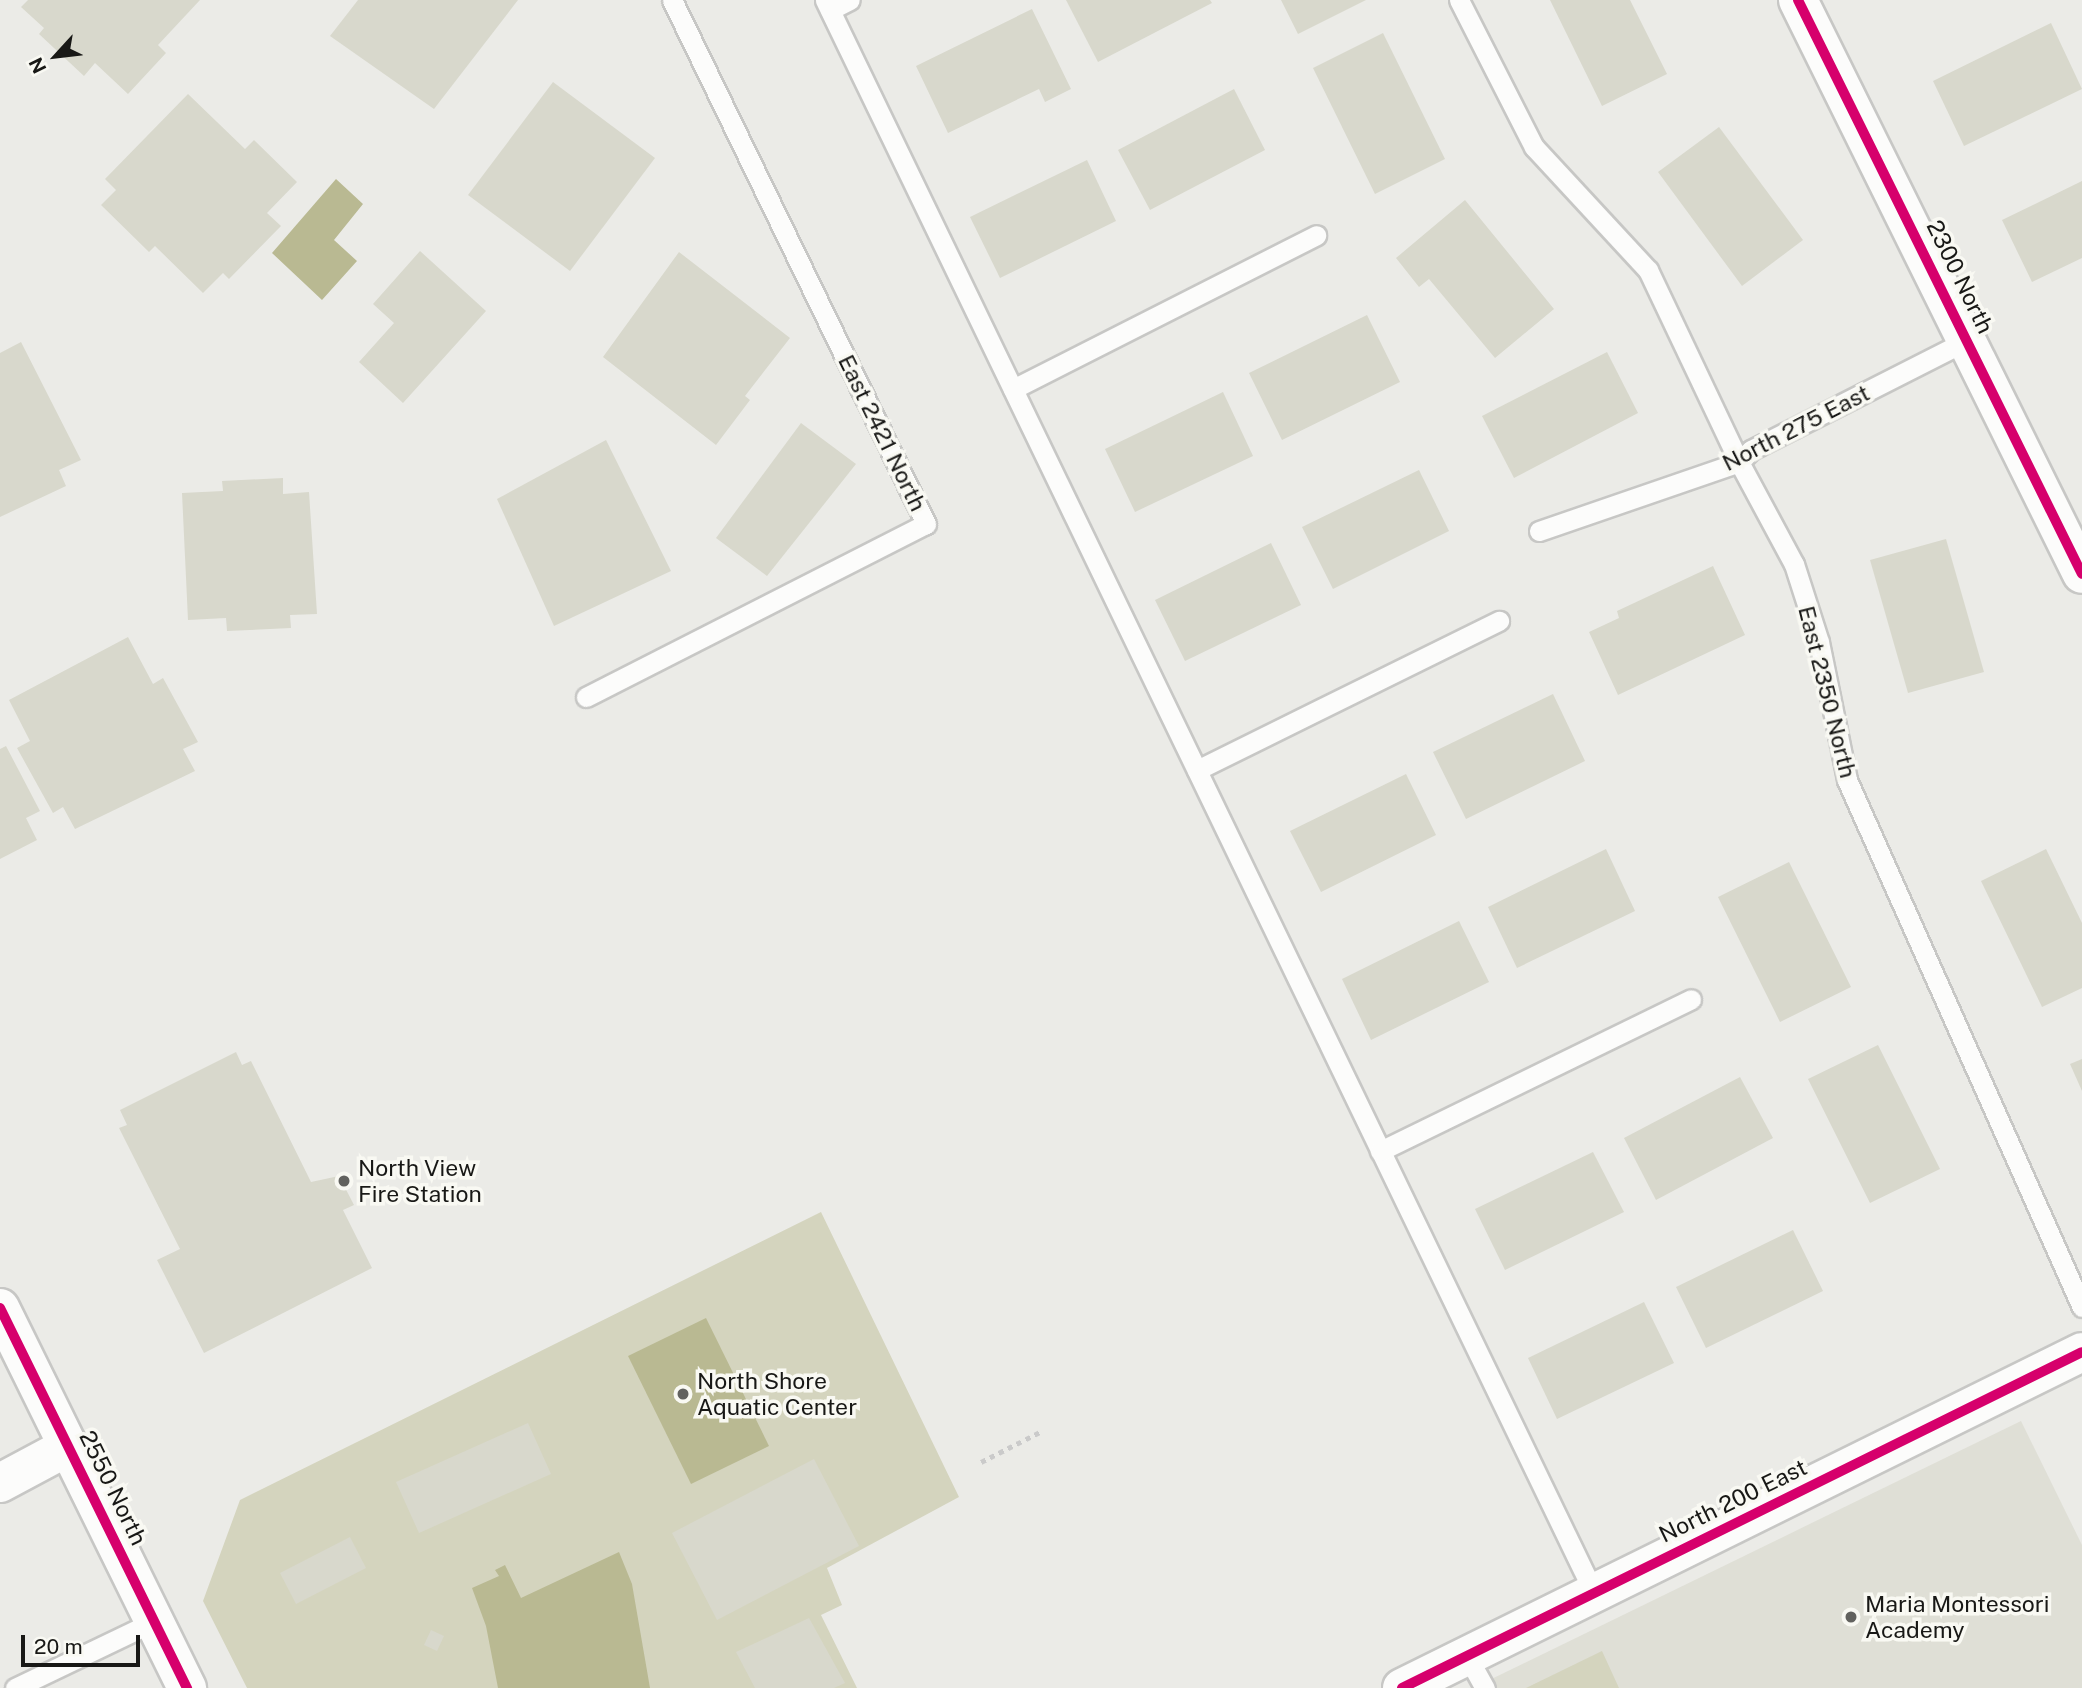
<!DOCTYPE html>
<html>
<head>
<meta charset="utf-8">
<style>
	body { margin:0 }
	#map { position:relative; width:2082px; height:1688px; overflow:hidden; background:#ebebe7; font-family:"Public Sans",sans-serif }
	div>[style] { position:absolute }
	.built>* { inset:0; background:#dfdfd6 }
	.green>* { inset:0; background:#d4d4be }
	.water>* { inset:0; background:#b9b992 }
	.building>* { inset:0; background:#d8d8cc }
	.path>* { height:4.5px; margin-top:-2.25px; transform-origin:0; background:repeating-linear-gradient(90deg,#cacaca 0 5px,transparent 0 10px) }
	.roads { filter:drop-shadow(2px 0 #c7c7c5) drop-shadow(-2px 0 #c7c7c5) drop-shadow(0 2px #c7c7c5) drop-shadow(0 -2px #c7c7c5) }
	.service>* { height:19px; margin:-9.5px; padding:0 9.5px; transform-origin:9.5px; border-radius:9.5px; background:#fcfcfb }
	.minor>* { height:38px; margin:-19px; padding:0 19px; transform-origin:19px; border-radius:19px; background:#fcfcfb }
	.tertiary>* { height:38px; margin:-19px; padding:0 19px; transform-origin:19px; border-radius:19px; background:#fcfcfb }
	.cycleway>* { height:10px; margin:-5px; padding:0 5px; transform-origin:5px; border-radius:5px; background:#d6006c }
	.dots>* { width:19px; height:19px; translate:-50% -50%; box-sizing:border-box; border:4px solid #f9f9f3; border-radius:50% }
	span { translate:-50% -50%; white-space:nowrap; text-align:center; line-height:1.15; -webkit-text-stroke:7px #f9f9f3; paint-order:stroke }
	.street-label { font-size:23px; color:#181816 }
	.poi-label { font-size:23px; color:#181816 }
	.left { translate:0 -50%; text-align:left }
	.north { position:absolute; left:21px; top:21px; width:70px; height:70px; -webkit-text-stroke:5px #f9f9f3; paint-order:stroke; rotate:243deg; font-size:19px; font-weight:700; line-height:28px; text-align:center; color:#181816 }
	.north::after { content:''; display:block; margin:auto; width:24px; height:32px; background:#181816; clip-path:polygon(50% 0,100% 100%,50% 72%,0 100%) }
	.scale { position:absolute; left:21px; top:1635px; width:119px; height:32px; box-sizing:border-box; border:4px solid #181816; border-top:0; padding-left:9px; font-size:21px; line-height:24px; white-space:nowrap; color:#181816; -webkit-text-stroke:5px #f9f9f3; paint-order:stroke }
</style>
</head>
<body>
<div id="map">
	<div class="built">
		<i style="clip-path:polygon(2021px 1421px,2082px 1545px,2082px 1688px,1473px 1688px)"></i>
	</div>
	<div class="green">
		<i style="clip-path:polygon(821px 1212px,959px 1497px,827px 1568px,842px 1605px,821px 1615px,857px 1688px,247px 1688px,203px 1601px,240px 1500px)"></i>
		<i style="clip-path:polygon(1602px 1651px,1619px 1688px,1526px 1688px)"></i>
	</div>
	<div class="water">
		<i style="clip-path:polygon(336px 179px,363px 204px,334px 240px,357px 261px,322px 300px,272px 253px)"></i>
		<i style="clip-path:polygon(706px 1318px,769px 1446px,691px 1484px,628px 1356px)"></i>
		<i style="clip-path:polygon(619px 1552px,632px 1584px,650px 1688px,498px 1688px,486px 1626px,472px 1588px,499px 1576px,495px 1570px,505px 1565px,521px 1598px)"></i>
	</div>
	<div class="building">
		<i style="clip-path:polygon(28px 0,200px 0,158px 45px,166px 53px,128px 94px,95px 63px,84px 76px,39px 34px,44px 28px,21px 7px)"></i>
		<i style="clip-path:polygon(358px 0,518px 0,434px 109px,330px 36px)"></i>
		<i style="clip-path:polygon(1066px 0,1210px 0,1212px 3px,1098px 62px)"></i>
		<i style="clip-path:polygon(1281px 0,1366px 0,1298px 34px)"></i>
		<i style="clip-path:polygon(1550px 0,1630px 0,1667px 74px,1602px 106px)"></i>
		<i style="clip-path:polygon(1032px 9px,1071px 89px,1045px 102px,1039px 89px,948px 133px,916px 66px)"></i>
		<i style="clip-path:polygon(2051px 23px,2082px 89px,1964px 146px,1933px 81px)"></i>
		<i style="clip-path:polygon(1383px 33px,1445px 159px,1375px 194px,1313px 68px)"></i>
		<i style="clip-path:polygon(553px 82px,655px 158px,570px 271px,468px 195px)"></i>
		<i style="clip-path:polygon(1234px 89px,1265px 150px,1150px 210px,1118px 150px)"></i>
		<i style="clip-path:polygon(188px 94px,245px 149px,254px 140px,297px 182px,267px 213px,281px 226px,229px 279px,223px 273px,203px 293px,155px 246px,149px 252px,101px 205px,116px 190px,105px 179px)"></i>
		<i style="clip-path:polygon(1719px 127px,1803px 240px,1742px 286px,1658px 172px)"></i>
		<i style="clip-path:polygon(1087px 160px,1116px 221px,1000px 278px,970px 217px)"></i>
		<i style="clip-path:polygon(2082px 181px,2082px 258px,2032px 282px,2002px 220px)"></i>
		<i style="clip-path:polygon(1465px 200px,1554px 309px,1495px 358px,1429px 279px,1419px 287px,1396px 258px)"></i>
		<i style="clip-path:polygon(420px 251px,486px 311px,403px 403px,359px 362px,394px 323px,373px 304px)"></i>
		<i style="clip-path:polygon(679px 252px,790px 338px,745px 396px,750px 400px,716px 445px,603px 357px)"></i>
		<i style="clip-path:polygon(1367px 315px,1400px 382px,1282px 440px,1249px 373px)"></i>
		<i style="clip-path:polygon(21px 342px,81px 460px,59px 470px,66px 486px,0 517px,0 353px)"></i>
		<i style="clip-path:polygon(1607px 352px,1638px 413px,1514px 478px,1482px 416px)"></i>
		<i style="clip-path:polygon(1223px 392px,1253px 456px,1135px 512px,1105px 449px)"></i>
		<i style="clip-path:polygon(801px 423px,856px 464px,767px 576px,716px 538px)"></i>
		<i style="clip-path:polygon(606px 440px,671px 571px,554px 626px,497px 499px)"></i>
		<i style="clip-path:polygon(1419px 470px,1449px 531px,1333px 589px,1302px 527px)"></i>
		<i style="clip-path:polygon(283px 478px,283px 494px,309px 492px,317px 614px,290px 615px,291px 628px,227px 631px,226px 618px,188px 620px,182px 493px,223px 491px,222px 481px)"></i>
		<i style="clip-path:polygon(1946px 539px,1984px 672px,1908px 693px,1870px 560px)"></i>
		<i style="clip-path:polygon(1271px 543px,1301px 605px,1185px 661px,1155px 600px)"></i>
		<i style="clip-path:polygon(1713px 566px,1745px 635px,1618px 695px,1589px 632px,1619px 618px,1617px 611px)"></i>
		<i style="clip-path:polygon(128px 637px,153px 684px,163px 678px,198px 742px,183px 749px,195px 771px,75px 829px,63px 807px,53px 813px,17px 748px,30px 741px,9px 700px)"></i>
		<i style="clip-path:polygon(1553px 694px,1585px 761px,1466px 819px,1433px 752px)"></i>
		<i style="clip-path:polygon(6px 746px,40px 811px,26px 818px,37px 840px,0 859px,0 749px)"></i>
		<i style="clip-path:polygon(1406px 774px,1436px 835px,1321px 892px,1290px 831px)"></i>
		<i style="clip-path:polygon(1606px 849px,1635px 911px,1517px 968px,1488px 907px)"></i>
		<i style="clip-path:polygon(2046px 849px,2082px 923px,2082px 988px,2042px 1007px,1981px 881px)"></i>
		<i style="clip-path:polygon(1789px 862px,1851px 987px,1780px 1022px,1718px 897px)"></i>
		<i style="clip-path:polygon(1459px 921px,1489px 982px,1371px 1040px,1342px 979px)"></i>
		<i style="clip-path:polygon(1878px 1045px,1940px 1169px,1870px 1203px,1808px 1079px)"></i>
		<i style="clip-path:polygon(236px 1052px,242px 1065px,251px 1061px,311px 1182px,339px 1176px,354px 1205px,343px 1210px,372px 1268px,204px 1353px,157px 1260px,180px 1249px,119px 1128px,127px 1125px,120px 1110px)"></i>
		<i style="clip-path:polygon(2082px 1059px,2082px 1091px,2070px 1064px)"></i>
		<i style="clip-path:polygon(1740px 1077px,1773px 1138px,1656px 1200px,1624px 1138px)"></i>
		<i style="clip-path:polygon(1593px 1152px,1624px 1212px,1505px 1270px,1475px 1209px)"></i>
		<i style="clip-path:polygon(1793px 1230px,1823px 1291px,1706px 1348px,1676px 1287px)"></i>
		<i style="clip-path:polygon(1644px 1302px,1674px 1363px,1557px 1419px,1528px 1358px)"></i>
		<i style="clip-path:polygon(528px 1423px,551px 1474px,419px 1533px,396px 1482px)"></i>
		<i style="clip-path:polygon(814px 1459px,859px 1546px,717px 1620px,672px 1533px)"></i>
		<i style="clip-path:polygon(350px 1537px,366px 1568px,296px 1604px,280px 1573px)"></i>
		<i style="clip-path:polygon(809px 1618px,845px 1683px,834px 1688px,755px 1688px,736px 1652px)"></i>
		<i style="clip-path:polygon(431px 1630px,444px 1636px,437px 1651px,424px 1645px)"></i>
	</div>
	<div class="path">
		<i style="left:981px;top:1462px;width:66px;rotate:-27deg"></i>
	</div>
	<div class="roads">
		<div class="service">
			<i style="left:825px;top:0;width:1769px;rotate:64.23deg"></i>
			<i style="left:1459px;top:0;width:165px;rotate:63deg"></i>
			<i style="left:1534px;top:147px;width:168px;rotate:47.2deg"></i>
			<i style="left:1648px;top:270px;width:212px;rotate:64.6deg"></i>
			<i style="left:1739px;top:462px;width:116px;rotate:61.7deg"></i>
			<i style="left:1794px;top:564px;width:82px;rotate:72.2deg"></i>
			<i style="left:1819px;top:642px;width:141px;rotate:78.5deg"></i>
			<i style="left:1847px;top:780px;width:577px;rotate:65.97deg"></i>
			<i style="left:830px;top:10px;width:22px;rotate:-27deg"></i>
			<i style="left:1013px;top:389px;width:340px;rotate:-26.9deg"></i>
			<i style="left:1539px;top:531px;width:212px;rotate:-19deg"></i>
			<i style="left:1739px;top:462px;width:17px;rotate:-45deg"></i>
			<i style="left:1751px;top:450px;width:243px;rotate:-26.9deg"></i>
			<i style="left:586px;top:697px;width:381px;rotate:-27deg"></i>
			<i style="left:926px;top:524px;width:582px;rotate:-115.86deg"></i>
			<i style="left:1197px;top:770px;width:337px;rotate:-26.3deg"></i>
			<i style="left:1380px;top:1151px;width:346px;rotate:-26deg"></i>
			<i style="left:1467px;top:1656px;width:37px;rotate:61deg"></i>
			<i style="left:15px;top:1688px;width:155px;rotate:-25.6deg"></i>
		</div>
		<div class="minor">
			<i style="left:1798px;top:0;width:640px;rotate:63.68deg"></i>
			<i style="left:0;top:1483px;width:78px;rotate:-28.2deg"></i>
			<i style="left:1402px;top:1688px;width:758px;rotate:-26.29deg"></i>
		</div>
		<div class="tertiary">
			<i style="left:0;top:1308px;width:424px;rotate:63.8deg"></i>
		</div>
	</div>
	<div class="cycleway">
		<i style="left:1798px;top:0;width:640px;rotate:63.68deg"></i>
		<i style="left:0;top:1308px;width:424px;rotate:63.8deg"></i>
		<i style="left:1402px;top:1688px;width:758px;rotate:-26.29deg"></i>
	</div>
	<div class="dots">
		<i style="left:344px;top:1181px;background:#62625f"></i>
		<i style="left:683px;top:1394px;background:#62625f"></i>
		<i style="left:1851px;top:1617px;background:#62625f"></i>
	</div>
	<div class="street-label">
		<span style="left:1960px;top:277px;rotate:64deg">2300 North</span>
		<span style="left:1796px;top:428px;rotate:-27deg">North 275 East</span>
		<span style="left:882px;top:433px;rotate:64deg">East 2421 North</span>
		<span style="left:1827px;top:692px;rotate:76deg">East 2350 North</span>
		<span style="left:113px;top:1488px;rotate:64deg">2550 North</span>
		<span style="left:1733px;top:1501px;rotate:-26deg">North 200 East</span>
	</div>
	<div class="poi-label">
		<span class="left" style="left:358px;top:1181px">North View<br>Fire Station</span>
		<span class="left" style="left:697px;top:1394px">North Shore<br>Aquatic Center</span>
		<span class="left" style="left:1865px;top:1617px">Maria Montessori<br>Academy</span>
	</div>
	<div class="north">N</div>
	<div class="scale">20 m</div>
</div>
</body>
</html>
